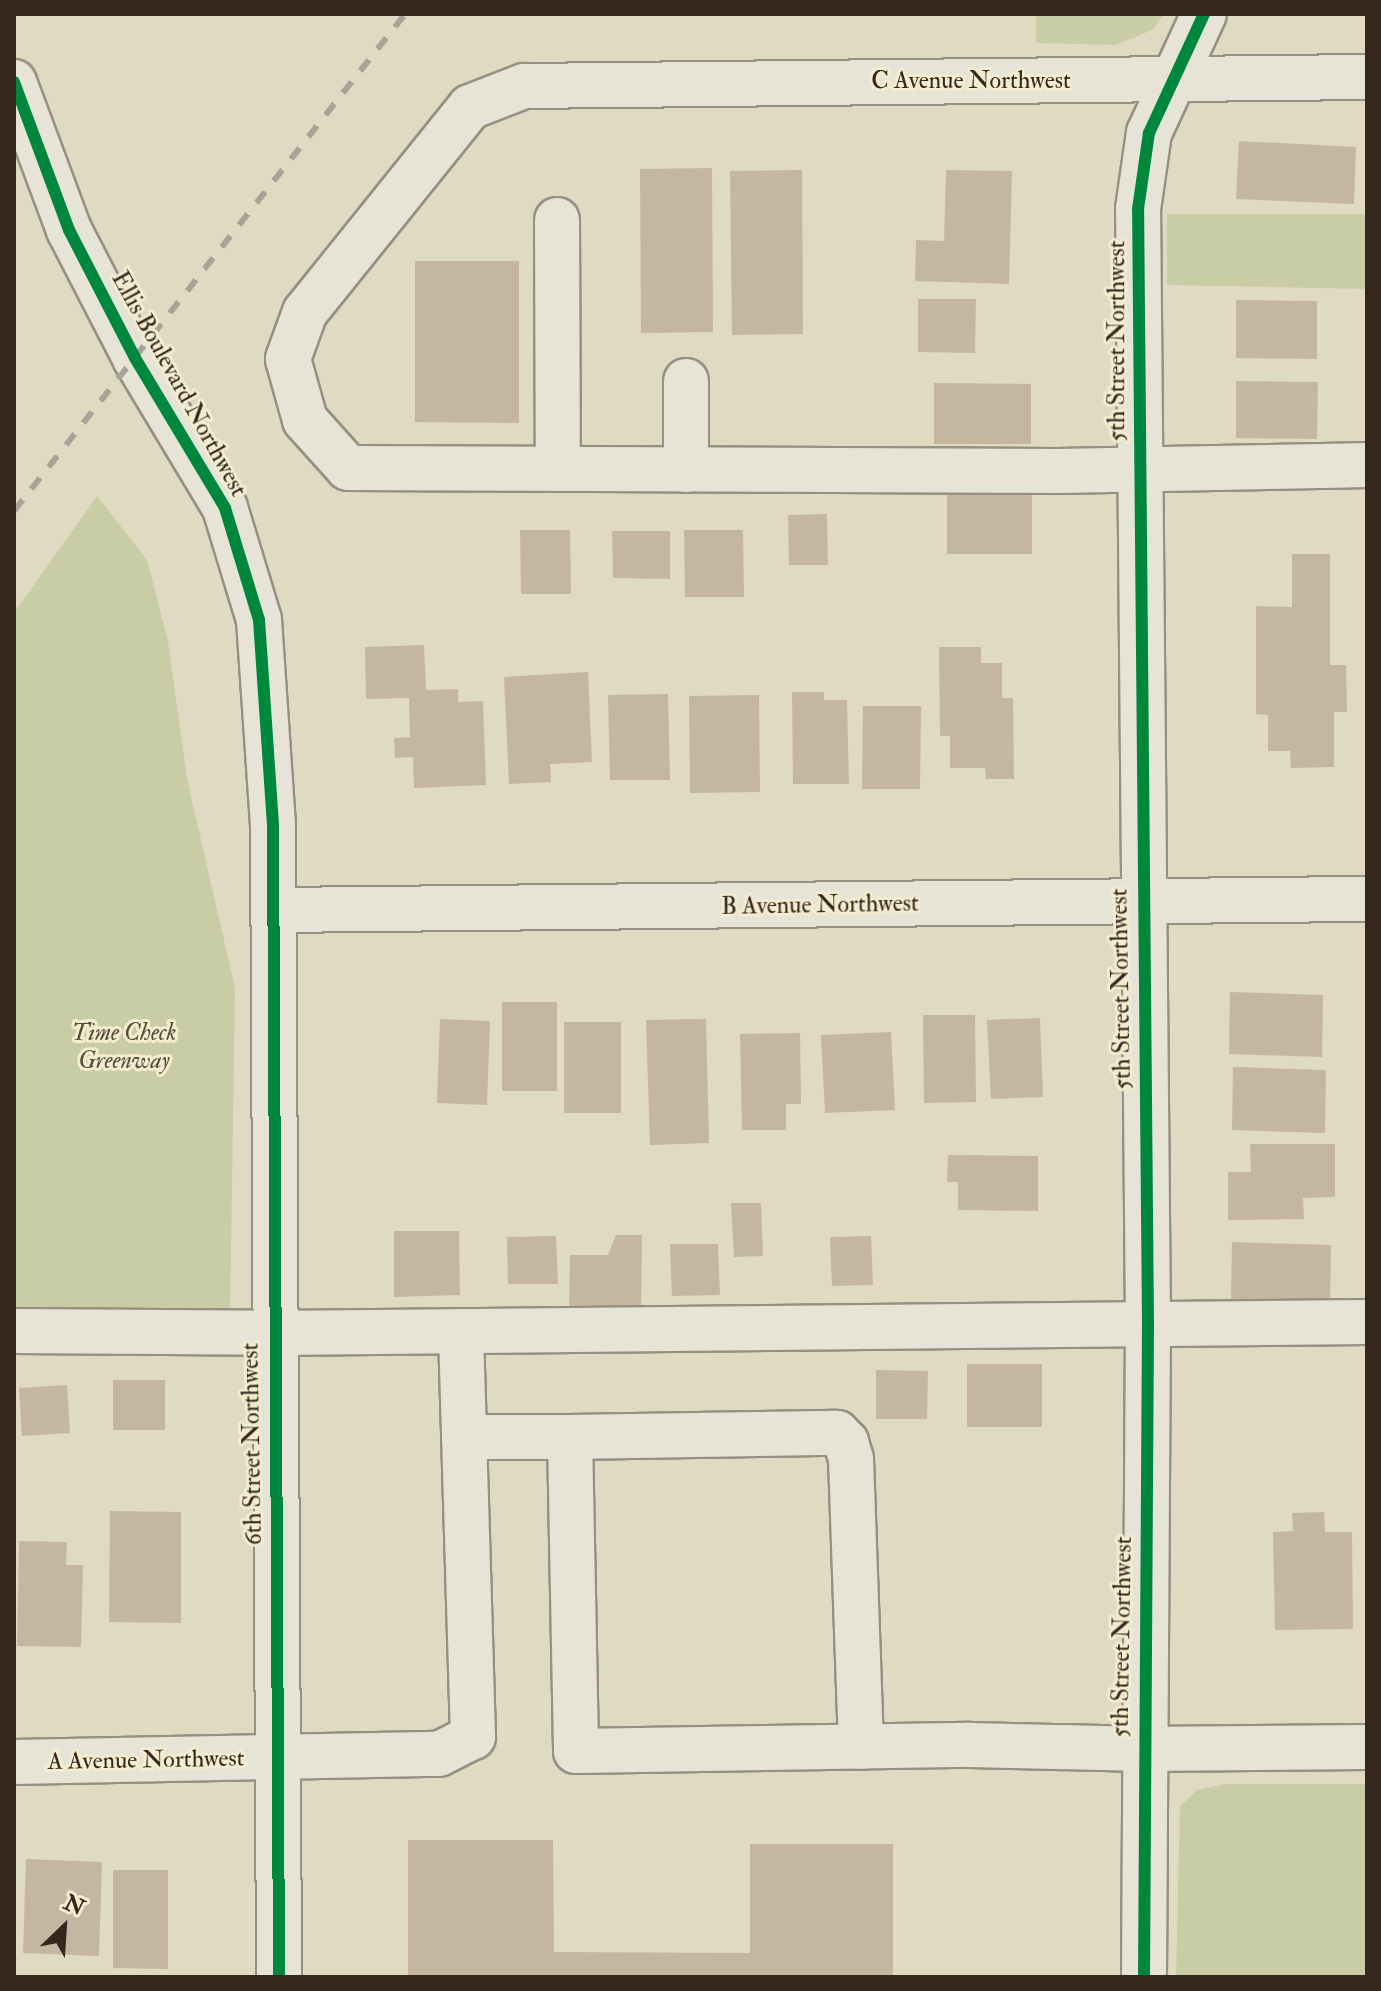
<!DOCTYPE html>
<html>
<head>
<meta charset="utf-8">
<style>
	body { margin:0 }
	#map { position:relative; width:1381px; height:1991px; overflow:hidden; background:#e0dac2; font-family:"IM FELL Double Pica",serif }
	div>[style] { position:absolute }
	.green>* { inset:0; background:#c9cda5 }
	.building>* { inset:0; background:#c5b6a2 }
	.roads { filter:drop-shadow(2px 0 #969082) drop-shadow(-2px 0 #969082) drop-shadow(0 2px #969082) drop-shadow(0 -2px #969082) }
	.minor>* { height:44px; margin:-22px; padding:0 22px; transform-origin:22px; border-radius:22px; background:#e6e3d7 }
	.rail>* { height:6px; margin-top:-3px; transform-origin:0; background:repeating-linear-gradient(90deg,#a7a399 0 14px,transparent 0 28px) }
	.cycleway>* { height:12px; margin:-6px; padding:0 6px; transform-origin:6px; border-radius:6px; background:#00873e }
	span { translate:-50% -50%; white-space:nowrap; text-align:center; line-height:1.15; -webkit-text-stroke:6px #f3eccf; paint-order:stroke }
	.street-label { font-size:24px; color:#35261e }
	.park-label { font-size:24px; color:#564d3a; font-style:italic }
	.frame { position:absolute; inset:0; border:16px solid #35261e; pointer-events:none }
	.north { position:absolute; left:24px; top:1887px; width:80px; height:80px; -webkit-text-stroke:6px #f3eccf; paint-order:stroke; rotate:25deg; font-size:22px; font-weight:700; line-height:32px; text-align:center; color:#35261e }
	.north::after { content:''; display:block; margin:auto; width:28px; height:36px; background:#35261e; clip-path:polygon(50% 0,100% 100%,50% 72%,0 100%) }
</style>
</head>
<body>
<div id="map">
	<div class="green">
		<i style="clip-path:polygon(1036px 14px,1164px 14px,1152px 30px,1116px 45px,1036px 43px)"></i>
		<i style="clip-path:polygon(1167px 214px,1367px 214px,1367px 289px,1167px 285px)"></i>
		<i style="clip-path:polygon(97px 496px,147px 560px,168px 641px,187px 779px,235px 988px,230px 1319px,14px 1318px,14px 613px)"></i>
		<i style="clip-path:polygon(1225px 1784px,1367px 1784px,1367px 1977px,1176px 1977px,1180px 1806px,1197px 1790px)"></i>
	</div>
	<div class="building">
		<i style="clip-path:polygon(1239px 141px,1356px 147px,1354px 204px,1236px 199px)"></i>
		<i style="clip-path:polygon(712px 168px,713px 332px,641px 333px,640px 169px)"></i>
		<i style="clip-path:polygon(802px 170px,803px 334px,732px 335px,730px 171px)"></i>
		<i style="clip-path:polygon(946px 170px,1012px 171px,1009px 284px,915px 281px,916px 240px,944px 241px)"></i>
		<i style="clip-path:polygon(415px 261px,519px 261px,519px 423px,415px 422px)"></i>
		<i style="clip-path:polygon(918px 299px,976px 299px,975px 353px,918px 352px)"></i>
		<i style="clip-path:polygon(1236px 300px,1317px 301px,1317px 359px,1236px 358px)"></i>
		<i style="clip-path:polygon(1236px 381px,1318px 382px,1317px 439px,1236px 438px)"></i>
		<i style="clip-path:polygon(934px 383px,1031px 384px,1031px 444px,934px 444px)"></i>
		<i style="clip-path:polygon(947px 495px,1032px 495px,1032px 554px,947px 554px)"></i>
		<i style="clip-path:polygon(827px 514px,828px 565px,789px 565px,788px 515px)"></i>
		<i style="clip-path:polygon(520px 530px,570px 530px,571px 594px,521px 594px)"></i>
		<i style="clip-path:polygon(684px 530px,743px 530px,744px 597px,685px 597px)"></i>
		<i style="clip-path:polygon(612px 531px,670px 531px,670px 579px,613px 578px)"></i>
		<i style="clip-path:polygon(1292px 554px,1330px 554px,1330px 665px,1346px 665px,1347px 712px,1334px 712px,1334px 767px,1291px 768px,1290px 751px,1268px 751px,1268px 715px,1256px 714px,1256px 606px,1292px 607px)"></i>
		<i style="clip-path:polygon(424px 645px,426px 690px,458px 689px,458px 702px,483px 701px,486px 785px,414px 788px,413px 757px,395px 758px,394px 738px,410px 737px,409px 698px,366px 699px,365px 647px)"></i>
		<i style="clip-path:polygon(939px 647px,981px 647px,981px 663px,1002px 663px,1002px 698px,1013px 698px,1014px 779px,986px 779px,985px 768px,950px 768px,950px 736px,940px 736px)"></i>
		<i style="clip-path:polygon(588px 672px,592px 762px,550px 764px,551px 782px,509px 784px,504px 677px)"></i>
		<i style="clip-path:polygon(792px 692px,824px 692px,824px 700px,847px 700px,849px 784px,793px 784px)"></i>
		<i style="clip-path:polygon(668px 694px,670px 780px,610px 780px,608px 695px)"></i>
		<i style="clip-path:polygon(759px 695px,760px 792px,690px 793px,689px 696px)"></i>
		<i style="clip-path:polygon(863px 706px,921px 706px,920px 789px,862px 789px)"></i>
		<i style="clip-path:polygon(1230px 992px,1323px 995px,1322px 1057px,1229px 1054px)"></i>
		<i style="clip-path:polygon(502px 1002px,557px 1002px,557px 1091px,502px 1091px)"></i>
		<i style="clip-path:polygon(923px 1015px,975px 1015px,976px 1102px,924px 1103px)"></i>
		<i style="clip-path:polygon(1040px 1018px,1043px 1097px,991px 1099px,987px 1020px)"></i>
		<i style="clip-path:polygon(440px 1019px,490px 1021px,487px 1105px,437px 1103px)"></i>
		<i style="clip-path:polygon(706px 1019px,709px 1143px,650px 1145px,646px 1020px)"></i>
		<i style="clip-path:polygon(564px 1022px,621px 1022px,621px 1113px,564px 1113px)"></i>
		<i style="clip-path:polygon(891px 1032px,895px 1110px,825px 1113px,821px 1035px)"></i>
		<i style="clip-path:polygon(800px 1033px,801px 1104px,786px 1104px,786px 1130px,742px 1130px,740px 1034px)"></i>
		<i style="clip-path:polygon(1233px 1067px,1326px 1070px,1325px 1133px,1232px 1130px)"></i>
		<i style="clip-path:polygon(1250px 1144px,1335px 1144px,1335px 1197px,1303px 1198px,1304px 1219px,1228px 1220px,1228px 1172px,1251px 1172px)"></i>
		<i style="clip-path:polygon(948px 1155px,1038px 1156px,1038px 1211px,958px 1210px,958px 1182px,947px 1182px)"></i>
		<i style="clip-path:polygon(731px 1203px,761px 1203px,763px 1256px,734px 1257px)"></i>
		<i style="clip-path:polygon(394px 1231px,459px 1231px,460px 1295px,394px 1297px)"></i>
		<i style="clip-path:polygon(616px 1235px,642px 1235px,641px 1312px,569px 1312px,570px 1255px,608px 1255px)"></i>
		<i style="clip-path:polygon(556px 1236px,558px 1284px,508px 1284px,507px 1237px)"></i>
		<i style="clip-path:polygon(871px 1236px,873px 1285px,832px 1286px,830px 1237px)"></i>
		<i style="clip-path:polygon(1232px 1242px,1331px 1245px,1330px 1303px,1231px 1300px)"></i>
		<i style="clip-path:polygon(670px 1244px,718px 1244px,720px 1295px,672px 1296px)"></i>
		<i style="clip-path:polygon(967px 1364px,1042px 1364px,1042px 1427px,967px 1427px)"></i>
		<i style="clip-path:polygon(876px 1370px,928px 1371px,927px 1419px,876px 1419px)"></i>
		<i style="clip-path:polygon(113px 1380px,165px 1380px,165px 1430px,113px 1430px)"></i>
		<i style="clip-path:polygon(67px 1385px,70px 1433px,22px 1436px,19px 1388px)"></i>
		<i style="clip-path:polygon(110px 1511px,181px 1512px,181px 1623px,109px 1622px)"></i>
		<i style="clip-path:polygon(1324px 1512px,1325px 1532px,1352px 1532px,1353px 1629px,1275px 1630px,1273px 1532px,1293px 1531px,1292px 1513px)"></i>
		<i style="clip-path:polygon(19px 1541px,67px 1542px,66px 1565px,83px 1565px,81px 1647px,17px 1646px)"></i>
		<i style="clip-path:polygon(408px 1840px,553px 1840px,554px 1952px,750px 1953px,750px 1844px,893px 1844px,893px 1977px,408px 1977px)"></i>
		<i style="clip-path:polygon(26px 1859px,102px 1862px,99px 1956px,23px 1953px)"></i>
		<i style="clip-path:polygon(113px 1870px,168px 1870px,168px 1969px,113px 1968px)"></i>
	</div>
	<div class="roads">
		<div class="minor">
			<i style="left:1367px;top:77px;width:843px;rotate:179.39deg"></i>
			<i style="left:524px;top:86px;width:58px;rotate:158.7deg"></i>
			<i style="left:470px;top:107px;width:263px;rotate:128.8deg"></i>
			<i style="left:305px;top:312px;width:50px;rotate:109.9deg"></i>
			<i style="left:288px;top:359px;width:63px;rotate:74.4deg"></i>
			<i style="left:305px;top:420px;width:64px;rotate:48.1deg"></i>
			<i style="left:348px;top:468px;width:710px;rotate:0.24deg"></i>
			<i style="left:1058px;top:471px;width:309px;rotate:-1.1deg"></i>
			<i style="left:14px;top:82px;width:158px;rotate:69.6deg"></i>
			<i style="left:69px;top:230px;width:144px;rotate:62.7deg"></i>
			<i style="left:135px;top:358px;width:175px;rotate:59deg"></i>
			<i style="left:225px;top:508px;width:117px;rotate:73.1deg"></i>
			<i style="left:259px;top:620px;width:207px;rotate:86.1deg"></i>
			<i style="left:273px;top:827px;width:1150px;rotate:89.7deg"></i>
			<i style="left:557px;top:220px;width:249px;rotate:89.8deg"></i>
			<i style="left:686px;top:381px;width:89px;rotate:90deg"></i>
			<i style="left:273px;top:910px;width:1094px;rotate:-0.58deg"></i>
			<i style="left:14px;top:1331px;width:259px;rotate:0.4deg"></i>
			<i style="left:273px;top:1333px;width:1094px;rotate:-0.58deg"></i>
			<i style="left:464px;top:1437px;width:106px"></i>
			<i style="left:570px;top:1437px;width:314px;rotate:88.9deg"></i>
			<i style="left:576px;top:1751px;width:394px;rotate:-0.9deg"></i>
			<i style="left:970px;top:1745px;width:173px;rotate:1.3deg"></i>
			<i style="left:1143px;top:1749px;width:224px;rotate:-0.5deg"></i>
			<i style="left:570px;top:1437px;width:267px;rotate:-0.9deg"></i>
			<i style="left:837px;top:1433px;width:13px;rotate:45deg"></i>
			<i style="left:846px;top:1442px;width:18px;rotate:74deg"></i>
			<i style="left:851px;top:1459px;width:288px;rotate:88deg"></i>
			<i style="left:14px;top:1762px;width:425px;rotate:-1.1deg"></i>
			<i style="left:439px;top:1754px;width:38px;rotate:-27deg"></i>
			<i style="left:473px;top:1737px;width:406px;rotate:-91.7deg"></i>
			<i style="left:1144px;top:1977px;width:653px;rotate:-89.65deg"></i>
			<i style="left:1148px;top:1324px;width:1115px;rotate:-90.51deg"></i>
			<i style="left:1138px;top:209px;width:77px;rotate:-81.8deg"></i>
			<i style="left:1149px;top:133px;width:131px;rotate:-65.2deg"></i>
		</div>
	</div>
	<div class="rail">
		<i style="left:14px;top:511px;width:632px;rotate:-51.81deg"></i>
	</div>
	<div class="cycleway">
		<i style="left:14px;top:82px;width:158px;rotate:69.6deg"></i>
		<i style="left:69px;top:230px;width:144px;rotate:62.7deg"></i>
		<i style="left:135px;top:358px;width:175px;rotate:59deg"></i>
		<i style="left:225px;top:508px;width:117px;rotate:73.1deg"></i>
		<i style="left:259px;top:620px;width:207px;rotate:86.1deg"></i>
		<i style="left:273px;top:827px;width:1150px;rotate:89.7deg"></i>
		<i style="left:1144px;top:1977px;width:653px;rotate:-89.65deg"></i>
		<i style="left:1148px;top:1324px;width:1115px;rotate:-90.51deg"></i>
		<i style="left:1138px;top:209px;width:77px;rotate:-81.8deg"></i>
		<i style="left:1149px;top:133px;width:131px;rotate:-65.2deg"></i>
	</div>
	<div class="street-label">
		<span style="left:971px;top:81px">C Avenue Northwest</span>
		<span style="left:1117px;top:341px;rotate:-90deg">5th Street Northwest</span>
		<span style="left:179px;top:384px;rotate:61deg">Ellis Boulevard Northwest</span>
		<span style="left:820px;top:905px;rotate:-1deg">B Avenue Northwest</span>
		<span style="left:1121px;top:989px;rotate:-91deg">5th Street Northwest</span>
		<span style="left:252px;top:1444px;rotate:-91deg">6th Street Northwest</span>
		<span style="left:1122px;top:1637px;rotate:-89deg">5th Street Northwest</span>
		<span style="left:146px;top:1760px;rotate:-1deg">A Avenue Northwest</span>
	</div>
	<div class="park-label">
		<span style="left:124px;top:1047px">Time Check<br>Greenway</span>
	</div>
	<div class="frame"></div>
	<div class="north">N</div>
</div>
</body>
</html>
